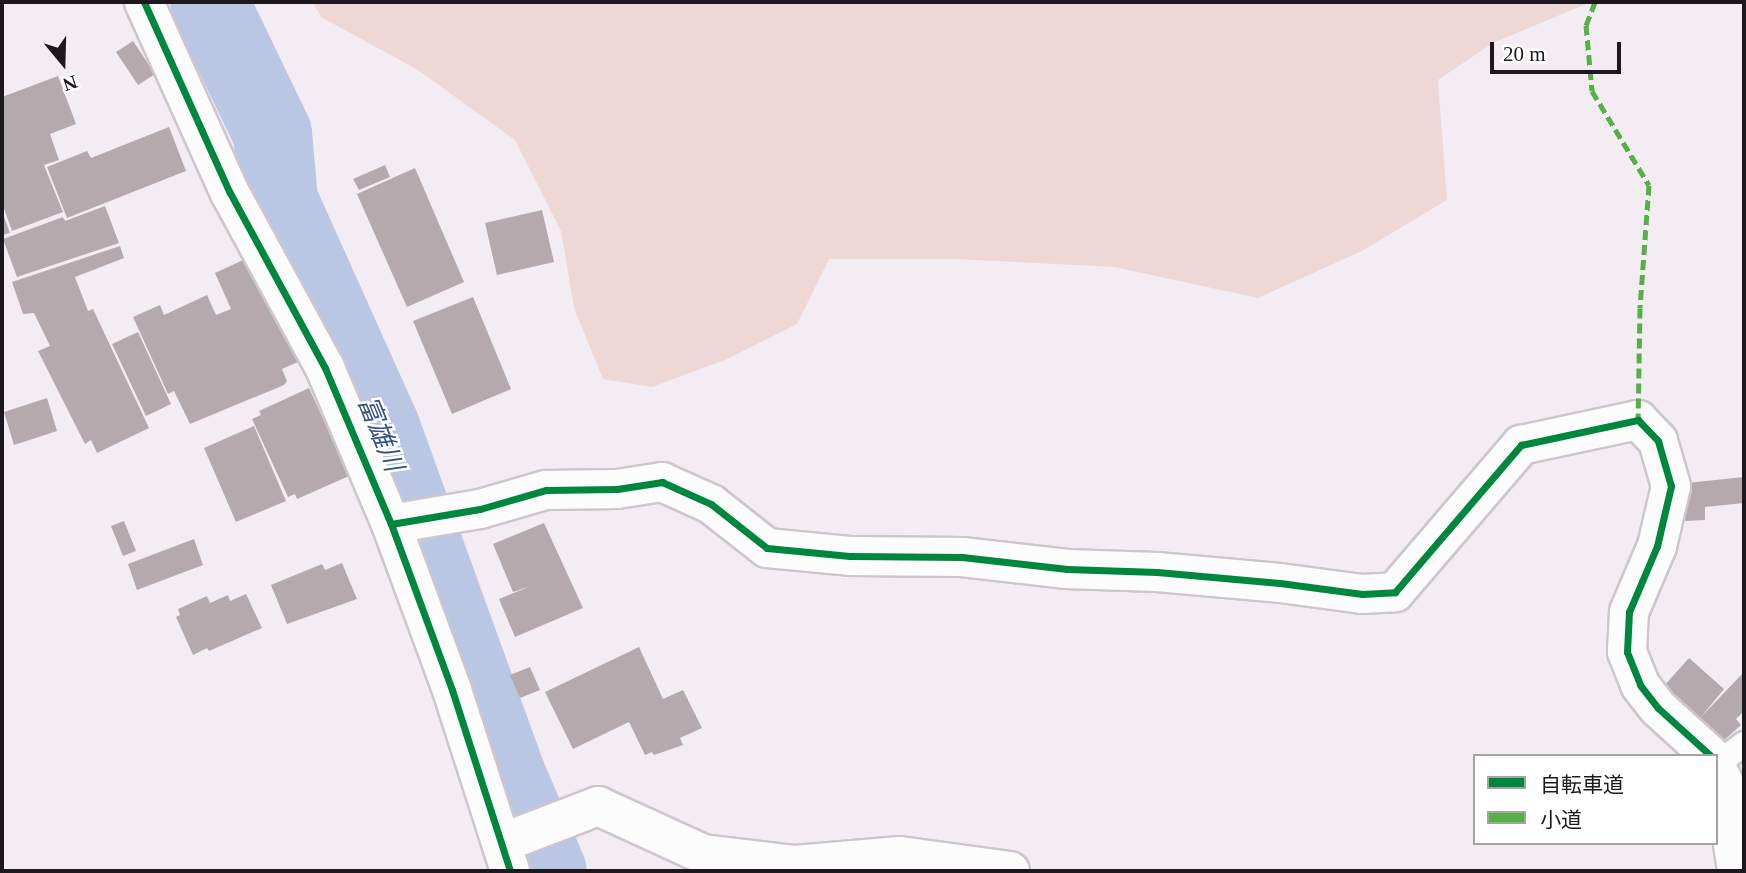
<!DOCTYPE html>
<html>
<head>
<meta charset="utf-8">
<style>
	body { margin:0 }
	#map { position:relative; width:1746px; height:873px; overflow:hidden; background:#f4ecf3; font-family:"Times New Roman","Noto Sans JP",serif }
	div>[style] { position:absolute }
	.green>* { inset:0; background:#eed8d5 }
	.river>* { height:79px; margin:-39.5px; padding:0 39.5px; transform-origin:39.5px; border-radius:39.5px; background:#b9c6e4 }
	.building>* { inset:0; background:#b5a9ae }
	.roads { filter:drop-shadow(2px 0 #cdc7cd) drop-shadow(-2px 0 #cdc7cd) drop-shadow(0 2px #cdc7cd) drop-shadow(0 -2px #cdc7cd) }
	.lane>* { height:24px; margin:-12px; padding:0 12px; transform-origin:12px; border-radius:12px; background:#fdfcfd }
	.street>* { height:38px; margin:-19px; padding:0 19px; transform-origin:19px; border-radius:19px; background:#fdfcfd }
	.quiet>* { height:5px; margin-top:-2.5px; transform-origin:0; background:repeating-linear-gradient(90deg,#55b145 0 10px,transparent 0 15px) }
	.cycleway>* { height:7px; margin:-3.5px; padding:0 3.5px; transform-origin:3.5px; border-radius:3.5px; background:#00873e }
	span { translate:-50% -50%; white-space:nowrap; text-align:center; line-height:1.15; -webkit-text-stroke:5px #fff; paint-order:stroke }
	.water-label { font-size:26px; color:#355285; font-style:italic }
	.frame { position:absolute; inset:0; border:4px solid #1d181d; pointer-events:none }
	.legend { position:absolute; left:1473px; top:754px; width:245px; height:91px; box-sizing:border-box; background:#fff; border:2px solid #a5a3a5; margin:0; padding:9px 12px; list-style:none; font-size:21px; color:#1d181d }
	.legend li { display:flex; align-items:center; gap:14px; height:35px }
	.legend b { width:35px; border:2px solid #a5a3a5 }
	.north { position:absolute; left:28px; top:28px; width:70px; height:70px; -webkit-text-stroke:5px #fff; paint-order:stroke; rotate:161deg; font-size:19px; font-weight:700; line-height:28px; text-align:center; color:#1d181d }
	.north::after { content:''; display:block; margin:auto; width:24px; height:32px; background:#1d181d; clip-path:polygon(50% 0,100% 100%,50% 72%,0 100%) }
	.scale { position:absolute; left:1490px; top:42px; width:131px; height:32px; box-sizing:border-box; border:4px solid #1d181d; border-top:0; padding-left:9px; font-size:21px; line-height:24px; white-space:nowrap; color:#1d181d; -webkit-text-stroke:5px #fff; paint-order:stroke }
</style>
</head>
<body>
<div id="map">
	<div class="green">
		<i style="clip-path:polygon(313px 2px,1591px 2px,1493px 43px,1438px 80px,1447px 200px,1362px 251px,1258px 298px,1114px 267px,955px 259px,829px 259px,797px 324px,725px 360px,652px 387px,603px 379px,574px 308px,561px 231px,515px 140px,418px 70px,321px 17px)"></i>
	</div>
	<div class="river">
		<i style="left:209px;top:2px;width:145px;rotate:64.3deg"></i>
		<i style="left:272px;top:133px;width:67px;rotate:84.9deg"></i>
		<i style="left:278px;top:200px;width:249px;rotate:65.8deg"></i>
		<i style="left:380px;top:427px;width:370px;rotate:70.1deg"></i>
		<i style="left:506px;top:775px;width:104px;rotate:66.9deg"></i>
	</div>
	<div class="building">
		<i style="clip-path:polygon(133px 41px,155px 74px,138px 85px,116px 52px)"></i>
		<i style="clip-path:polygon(58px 76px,76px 124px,50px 134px,59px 160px,44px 165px,63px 212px,12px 231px,2px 203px,2px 97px)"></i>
		<i style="clip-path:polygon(169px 127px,186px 171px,67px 218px,47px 167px,87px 151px,91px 158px)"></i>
		<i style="clip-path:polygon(385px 165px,390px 177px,359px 190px,353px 179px)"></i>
		<i style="clip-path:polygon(415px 168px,464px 282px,407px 307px,357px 194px)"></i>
		<i style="clip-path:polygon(105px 206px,119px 243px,17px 277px,3px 239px,63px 217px,65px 221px)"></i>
		<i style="clip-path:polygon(542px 210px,554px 262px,497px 275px,485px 223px)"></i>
		<i style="clip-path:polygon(2px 211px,10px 233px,2px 235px)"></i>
		<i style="clip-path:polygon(120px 246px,124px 258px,75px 277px,88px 311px,93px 309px,149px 428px,97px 453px,91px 440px,85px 444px,38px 351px,50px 346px,34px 313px,23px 314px,12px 282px)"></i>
		<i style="clip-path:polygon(258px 253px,307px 358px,282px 369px,287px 381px,284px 385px,190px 424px,174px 391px,168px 394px,133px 317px,160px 305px,164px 315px,207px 295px,216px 315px,231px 309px,215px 273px)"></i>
		<i style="clip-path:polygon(473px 297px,511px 389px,452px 414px,413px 321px)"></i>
		<i style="clip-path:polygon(138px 332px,171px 404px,146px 416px,112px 344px)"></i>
		<i style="clip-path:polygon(309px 388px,349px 476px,297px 499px,295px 494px,288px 497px,252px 419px,261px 415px,259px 411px)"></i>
		<i style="clip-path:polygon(47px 398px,57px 431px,14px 445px,4px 412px)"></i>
		<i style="clip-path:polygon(254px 426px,286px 501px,236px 522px,204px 448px)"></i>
		<i style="clip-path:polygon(1744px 477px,1744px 503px,1705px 507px,1705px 520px,1685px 521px,1687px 483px)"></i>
		<i style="clip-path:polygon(124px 521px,136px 551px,123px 556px,111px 526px)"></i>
		<i style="clip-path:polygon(544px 523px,583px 608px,515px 637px,499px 599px,531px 586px,513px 592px,493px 544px)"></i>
		<i style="clip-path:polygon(194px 539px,203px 565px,137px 590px,128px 564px)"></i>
		<i style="clip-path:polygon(342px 563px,357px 599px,287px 624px,271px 585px,322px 564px,325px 570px)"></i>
		<i style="clip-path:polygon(246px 594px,262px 628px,209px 651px,207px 648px,193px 655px,176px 617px,180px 615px,178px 609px,207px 596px,210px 603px,228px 595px,230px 601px)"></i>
		<i style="clip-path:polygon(639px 647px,663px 699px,683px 690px,702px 728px,680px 738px,683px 745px,654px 755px,652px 752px,645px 755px,629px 722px,573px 749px,545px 692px)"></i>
		<i style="clip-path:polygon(1689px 658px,1724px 689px,1701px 717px,1744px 672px,1744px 711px,1736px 719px,1741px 725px,1721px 743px,1663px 687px)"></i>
		<i style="clip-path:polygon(530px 667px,540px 690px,520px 698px,510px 675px)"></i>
	</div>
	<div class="roads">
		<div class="lane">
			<i style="left:1716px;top:765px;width:35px;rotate:-37deg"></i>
		</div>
		<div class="street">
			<i style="left:144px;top:2px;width:209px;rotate:65.8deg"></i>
			<i style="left:230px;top:193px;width:199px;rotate:61.5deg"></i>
			<i style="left:325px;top:368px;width:169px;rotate:67.1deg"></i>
			<i style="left:391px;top:524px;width:177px;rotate:69.8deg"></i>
			<i style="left:452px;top:690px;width:190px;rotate:72.2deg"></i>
			<i style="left:391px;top:524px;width:90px;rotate:-9.6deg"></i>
			<i style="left:480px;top:509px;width:69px;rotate:-16.1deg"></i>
			<i style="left:546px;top:490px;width:71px;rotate:-0.8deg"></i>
			<i style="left:617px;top:489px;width:46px;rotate:-8.8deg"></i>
			<i style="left:662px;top:482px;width:54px;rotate:24.2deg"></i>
			<i style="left:711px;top:504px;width:71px;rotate:38.2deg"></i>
			<i style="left:767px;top:548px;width:83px;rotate:5.5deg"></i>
			<i style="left:850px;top:556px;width:112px;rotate:0.5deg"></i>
			<i style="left:962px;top:557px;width:106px;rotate:6.5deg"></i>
			<i style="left:1067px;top:569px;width:90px;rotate:1.9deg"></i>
			<i style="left:1157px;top:572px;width:123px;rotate:5.1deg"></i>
			<i style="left:1280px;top:583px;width:83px;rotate:7.6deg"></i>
			<i style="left:1362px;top:594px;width:33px;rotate:-3deg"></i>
			<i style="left:1395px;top:592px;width:194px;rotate:-49.4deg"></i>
			<i style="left:1521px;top:445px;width:120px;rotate:-12.1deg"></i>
			<i style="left:1638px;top:420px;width:29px;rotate:46deg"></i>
			<i style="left:1658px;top:441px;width:47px;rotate:73.9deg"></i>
			<i style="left:1671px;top:486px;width:62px;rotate:103.1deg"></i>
			<i style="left:1657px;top:546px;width:72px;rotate:113deg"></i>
			<i style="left:1629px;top:612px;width:40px;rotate:92.9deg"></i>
			<i style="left:1627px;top:652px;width:35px;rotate:68deg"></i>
			<i style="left:1640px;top:685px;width:29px;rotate:52deg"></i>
			<i style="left:1658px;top:708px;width:72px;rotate:42.2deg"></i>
			<i style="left:1716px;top:767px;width:18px;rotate:63deg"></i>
			<i style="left:1724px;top:783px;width:89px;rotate:81.6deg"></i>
			<i style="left:502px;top:843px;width:103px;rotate:-21.1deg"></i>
			<i style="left:598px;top:806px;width:115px;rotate:24.6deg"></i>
			<i style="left:703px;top:854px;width:93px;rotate:6.8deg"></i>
			<i style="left:795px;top:865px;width:105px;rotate:-4.9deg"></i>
			<i style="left:900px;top:856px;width:111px;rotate:7.8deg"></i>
		</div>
	</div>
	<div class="quiet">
		<i style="left:1595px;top:2px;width:25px;rotate:111deg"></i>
		<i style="left:1586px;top:25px;width:66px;rotate:84.8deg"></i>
		<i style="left:1592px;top:91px;width:110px;rotate:58.8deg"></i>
		<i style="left:1649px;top:185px;width:123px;rotate:94.2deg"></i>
		<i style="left:1640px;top:308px;width:112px;rotate:91deg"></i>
	</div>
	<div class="cycleway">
		<i style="left:144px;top:2px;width:209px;rotate:65.8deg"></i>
		<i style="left:230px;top:193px;width:199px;rotate:61.5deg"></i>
		<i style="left:325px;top:368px;width:169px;rotate:67.1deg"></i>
		<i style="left:391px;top:524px;width:177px;rotate:69.8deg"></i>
		<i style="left:452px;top:690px;width:190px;rotate:72.2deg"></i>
		<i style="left:391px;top:524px;width:90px;rotate:-9.6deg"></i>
		<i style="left:480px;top:509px;width:69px;rotate:-16.1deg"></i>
		<i style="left:546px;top:490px;width:71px;rotate:-0.8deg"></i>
		<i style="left:617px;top:489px;width:46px;rotate:-8.8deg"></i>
		<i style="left:662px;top:482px;width:54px;rotate:24.2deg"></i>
		<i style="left:711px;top:504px;width:71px;rotate:38.2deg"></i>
		<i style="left:767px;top:548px;width:83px;rotate:5.5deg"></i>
		<i style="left:850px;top:556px;width:112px;rotate:0.5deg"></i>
		<i style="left:962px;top:557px;width:106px;rotate:6.5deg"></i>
		<i style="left:1067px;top:569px;width:90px;rotate:1.9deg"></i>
		<i style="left:1157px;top:572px;width:123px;rotate:5.1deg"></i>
		<i style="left:1280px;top:583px;width:83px;rotate:7.6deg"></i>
		<i style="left:1362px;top:594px;width:33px;rotate:-3deg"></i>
		<i style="left:1395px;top:592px;width:194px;rotate:-49.4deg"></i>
		<i style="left:1521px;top:445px;width:120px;rotate:-12.1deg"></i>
		<i style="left:1638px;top:420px;width:29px;rotate:46deg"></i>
		<i style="left:1658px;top:441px;width:47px;rotate:73.9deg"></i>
		<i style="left:1671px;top:486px;width:62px;rotate:103.1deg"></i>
		<i style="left:1657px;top:546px;width:72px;rotate:113deg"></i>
		<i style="left:1629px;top:612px;width:40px;rotate:92.9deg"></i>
		<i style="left:1627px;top:652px;width:35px;rotate:68deg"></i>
		<i style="left:1640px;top:685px;width:29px;rotate:52deg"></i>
		<i style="left:1658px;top:708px;width:72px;rotate:42.2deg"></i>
	</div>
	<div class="water-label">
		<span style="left:380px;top:434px;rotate:68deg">富雄川</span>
	</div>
	<div class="frame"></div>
	<ul class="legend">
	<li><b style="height:9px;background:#00873e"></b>自転車道</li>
	<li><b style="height:9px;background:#55b145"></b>小道</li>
	</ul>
	<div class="north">N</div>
	<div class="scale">20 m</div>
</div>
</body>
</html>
